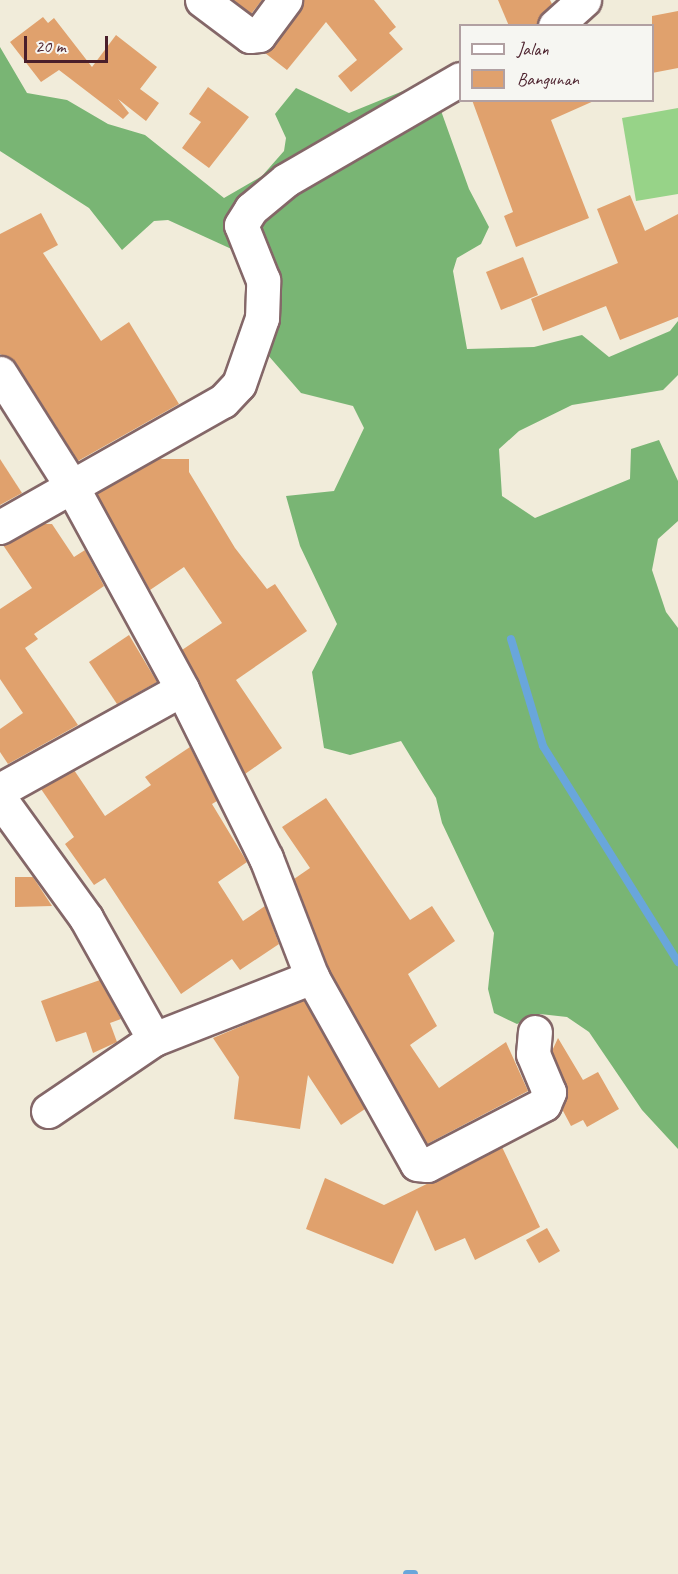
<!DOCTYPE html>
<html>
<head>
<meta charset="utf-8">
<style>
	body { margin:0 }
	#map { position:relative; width:678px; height:1574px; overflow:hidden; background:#f1ecda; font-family:Caveat,sans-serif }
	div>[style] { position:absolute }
	.green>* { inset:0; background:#97d388 }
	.forest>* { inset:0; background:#79b574 }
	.stream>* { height:8px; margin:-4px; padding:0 4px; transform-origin:4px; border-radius:4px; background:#69a6db }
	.building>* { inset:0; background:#e0a16d }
	.roads { filter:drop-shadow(2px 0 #846768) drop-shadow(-2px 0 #846768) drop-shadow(0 2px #846768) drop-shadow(0 -2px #846768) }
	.minor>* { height:33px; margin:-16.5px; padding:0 16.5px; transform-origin:16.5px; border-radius:16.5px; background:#fff }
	span { translate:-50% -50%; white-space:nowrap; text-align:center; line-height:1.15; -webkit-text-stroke:4.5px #f6f6f2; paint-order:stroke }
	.legend { position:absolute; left:459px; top:24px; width:195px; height:78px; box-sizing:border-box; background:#f6f6f2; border:2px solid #b1a0a2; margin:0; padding:8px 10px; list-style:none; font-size:18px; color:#4a1f2b }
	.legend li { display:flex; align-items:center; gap:12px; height:30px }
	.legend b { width:30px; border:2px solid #b1a0a2 }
	.scale { position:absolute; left:24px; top:36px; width:84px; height:27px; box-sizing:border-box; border:3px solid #4a1f2b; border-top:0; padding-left:8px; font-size:18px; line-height:21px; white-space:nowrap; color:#4a1f2b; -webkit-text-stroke:4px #f6f6f2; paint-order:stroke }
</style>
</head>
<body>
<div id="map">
	<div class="green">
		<i style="clip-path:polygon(678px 108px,678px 194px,636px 201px,622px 118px)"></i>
	</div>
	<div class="forest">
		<i style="clip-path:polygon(0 47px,27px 93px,67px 100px,108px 124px,145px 135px,224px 198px,262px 176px,284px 151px,286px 138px,275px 114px,296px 88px,349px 113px,430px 80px,469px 189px,489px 227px,481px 244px,457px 258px,453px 271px,467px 349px,534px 347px,582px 335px,609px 357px,670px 331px,678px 321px,678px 375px,663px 390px,572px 405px,519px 431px,499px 449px,502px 496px,535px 518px,630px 479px,631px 449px,659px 440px,678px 481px,678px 521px,658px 539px,652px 570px,666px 612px,678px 628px,678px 1149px,642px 1110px,589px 1032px,567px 1017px,540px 1014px,517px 1024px,494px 1013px,488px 989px,494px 933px,442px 823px,436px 798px,401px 741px,350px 755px,324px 748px,312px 672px,337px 624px,300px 546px,286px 496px,334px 491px,364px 428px,353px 406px,301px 393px,267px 354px,249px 257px,168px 220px,154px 221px,122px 250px,89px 208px,0 151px)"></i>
	</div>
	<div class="stream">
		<i style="left:511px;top:639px;width:112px;rotate:73.3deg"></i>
		<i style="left:543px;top:746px;width:255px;rotate:58deg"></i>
		<i style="left:407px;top:1574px;width:7px"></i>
	</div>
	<div class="building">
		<i style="clip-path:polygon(233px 0,262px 0,251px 14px)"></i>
		<i style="clip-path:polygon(303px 0,374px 0,396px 27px,389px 33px,403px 49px,351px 92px,338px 76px,357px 60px,326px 22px,287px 70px,265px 53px)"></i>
		<i style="clip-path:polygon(498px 0,550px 0,552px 4px,537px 26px,509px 26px)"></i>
		<i style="clip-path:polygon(678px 11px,678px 68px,652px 73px,652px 16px)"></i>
		<i style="clip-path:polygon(43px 17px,48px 23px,54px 18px,92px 67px,116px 35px,157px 67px,140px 89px,159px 103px,146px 121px,118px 99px,129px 113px,123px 119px,59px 70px,41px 82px,10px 42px)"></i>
		<i style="clip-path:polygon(208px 87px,249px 117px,209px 168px,182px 148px,201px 122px,189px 114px)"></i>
		<i style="clip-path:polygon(472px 100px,596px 100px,551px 120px,589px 218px,516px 247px,504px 216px,513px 212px)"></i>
		<i style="clip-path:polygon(630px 195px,645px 231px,678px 214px,678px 317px,620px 340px,606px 306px,543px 331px,531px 299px,618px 263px,597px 209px)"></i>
		<i style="clip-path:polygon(41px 213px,58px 245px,43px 253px,101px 341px,129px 322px,179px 404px,78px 461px,16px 363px,0 354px,0 234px)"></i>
		<i style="clip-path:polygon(523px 257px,538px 295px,501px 310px,486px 272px)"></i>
		<i style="clip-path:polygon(0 459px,22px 493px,0 505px)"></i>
		<i style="clip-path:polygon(159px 459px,189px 459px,189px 472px,235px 548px,267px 589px,275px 584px,307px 631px,236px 680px,282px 748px,245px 774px,182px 650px,222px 623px,184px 567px,150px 590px,97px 494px)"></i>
		<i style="clip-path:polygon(43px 524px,52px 524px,74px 557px,85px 550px,104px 586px,34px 634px,38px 639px,25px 648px,78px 725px,8px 764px,0 752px,0 729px,23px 713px,0 679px,0 609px,32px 588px,3px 545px)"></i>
		<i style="clip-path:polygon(129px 635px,157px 682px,117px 704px,89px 662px)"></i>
		<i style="clip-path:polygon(190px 747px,217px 801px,212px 804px,247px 862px,218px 882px,243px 921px,265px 906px,279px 944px,240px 970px,232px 959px,181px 994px,105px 878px,94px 885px,65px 844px,74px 837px,41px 789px,74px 770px,105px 816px,151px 785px,145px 777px)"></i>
		<i style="clip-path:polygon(326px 798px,410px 920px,432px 906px,455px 941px,408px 974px,437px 1026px,410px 1045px,439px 1088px,506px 1042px,528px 1091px,427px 1144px,329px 969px,294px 879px,310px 868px,282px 827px)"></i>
		<i style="clip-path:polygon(15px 877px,33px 877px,52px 906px,15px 907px)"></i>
		<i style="clip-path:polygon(100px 980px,121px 1019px,110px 1023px,117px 1042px,93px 1053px,86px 1032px,56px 1042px,41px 1001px)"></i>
		<i style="clip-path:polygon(304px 1000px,365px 1109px,341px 1125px,308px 1075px,300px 1129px,234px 1119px,239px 1077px,213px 1038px)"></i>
		<i style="clip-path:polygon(558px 1038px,583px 1080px,598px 1072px,619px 1109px,587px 1127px,583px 1120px,571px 1126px,562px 1109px,568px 1092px,552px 1051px)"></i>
		<i style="clip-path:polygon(502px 1147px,540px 1227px,475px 1260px,465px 1238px,435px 1251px,417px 1210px,393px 1264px,306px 1229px,325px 1178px,384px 1205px)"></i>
		<i style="clip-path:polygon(547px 1228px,560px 1251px,539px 1263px,526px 1240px)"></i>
	</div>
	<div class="roads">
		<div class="minor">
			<i style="left:202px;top:0;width:60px;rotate:36.9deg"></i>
			<i style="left:250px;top:36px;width:9px;rotate:-6deg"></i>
			<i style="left:259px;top:35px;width:44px;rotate:-53.4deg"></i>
			<i style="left:555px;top:26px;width:39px;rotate:-42deg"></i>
			<i style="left:0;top:373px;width:135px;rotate:57.7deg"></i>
			<i style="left:72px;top:487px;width:230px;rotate:61.4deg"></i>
			<i style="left:182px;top:689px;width:189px;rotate:63.6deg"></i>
			<i style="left:266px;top:858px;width:128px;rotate:68.9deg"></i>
			<i style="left:312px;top:977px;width:214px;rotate:60.7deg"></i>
			<i style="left:417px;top:1164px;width:10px;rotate:6deg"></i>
			<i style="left:427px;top:1165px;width:132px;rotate:-27.5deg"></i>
			<i style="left:544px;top:1104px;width:13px;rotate:-67deg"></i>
			<i style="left:549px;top:1092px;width:41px;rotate:-112.8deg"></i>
			<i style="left:533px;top:1054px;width:22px;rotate:-85deg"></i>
			<i style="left:0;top:527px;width:256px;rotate:-29.5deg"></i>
			<i style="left:223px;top:401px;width:23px;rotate:-47deg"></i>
			<i style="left:239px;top:384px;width:70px;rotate:-70.8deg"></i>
			<i style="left:262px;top:318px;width:38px;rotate:-88deg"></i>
			<i style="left:263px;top:280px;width:59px;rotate:-111.8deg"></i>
			<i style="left:241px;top:225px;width:19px;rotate:-58deg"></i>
			<i style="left:251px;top:209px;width:45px;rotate:-39.6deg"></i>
			<i style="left:286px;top:180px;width:201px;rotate:-30.1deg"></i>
			<i style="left:0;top:790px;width:208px;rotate:-29deg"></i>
			<i style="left:0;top:799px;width:147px;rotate:54.1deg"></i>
			<i style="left:86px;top:918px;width:139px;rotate:60.7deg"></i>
			<i style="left:48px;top:1111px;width:128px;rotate:-34.2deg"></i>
			<i style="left:154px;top:1039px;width:170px;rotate:-21.4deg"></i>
		</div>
	</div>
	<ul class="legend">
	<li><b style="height:8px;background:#fff"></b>Jalan</li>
	<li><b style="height:16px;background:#e0a16d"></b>Bangunan</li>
	</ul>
	<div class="scale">20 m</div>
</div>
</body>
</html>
